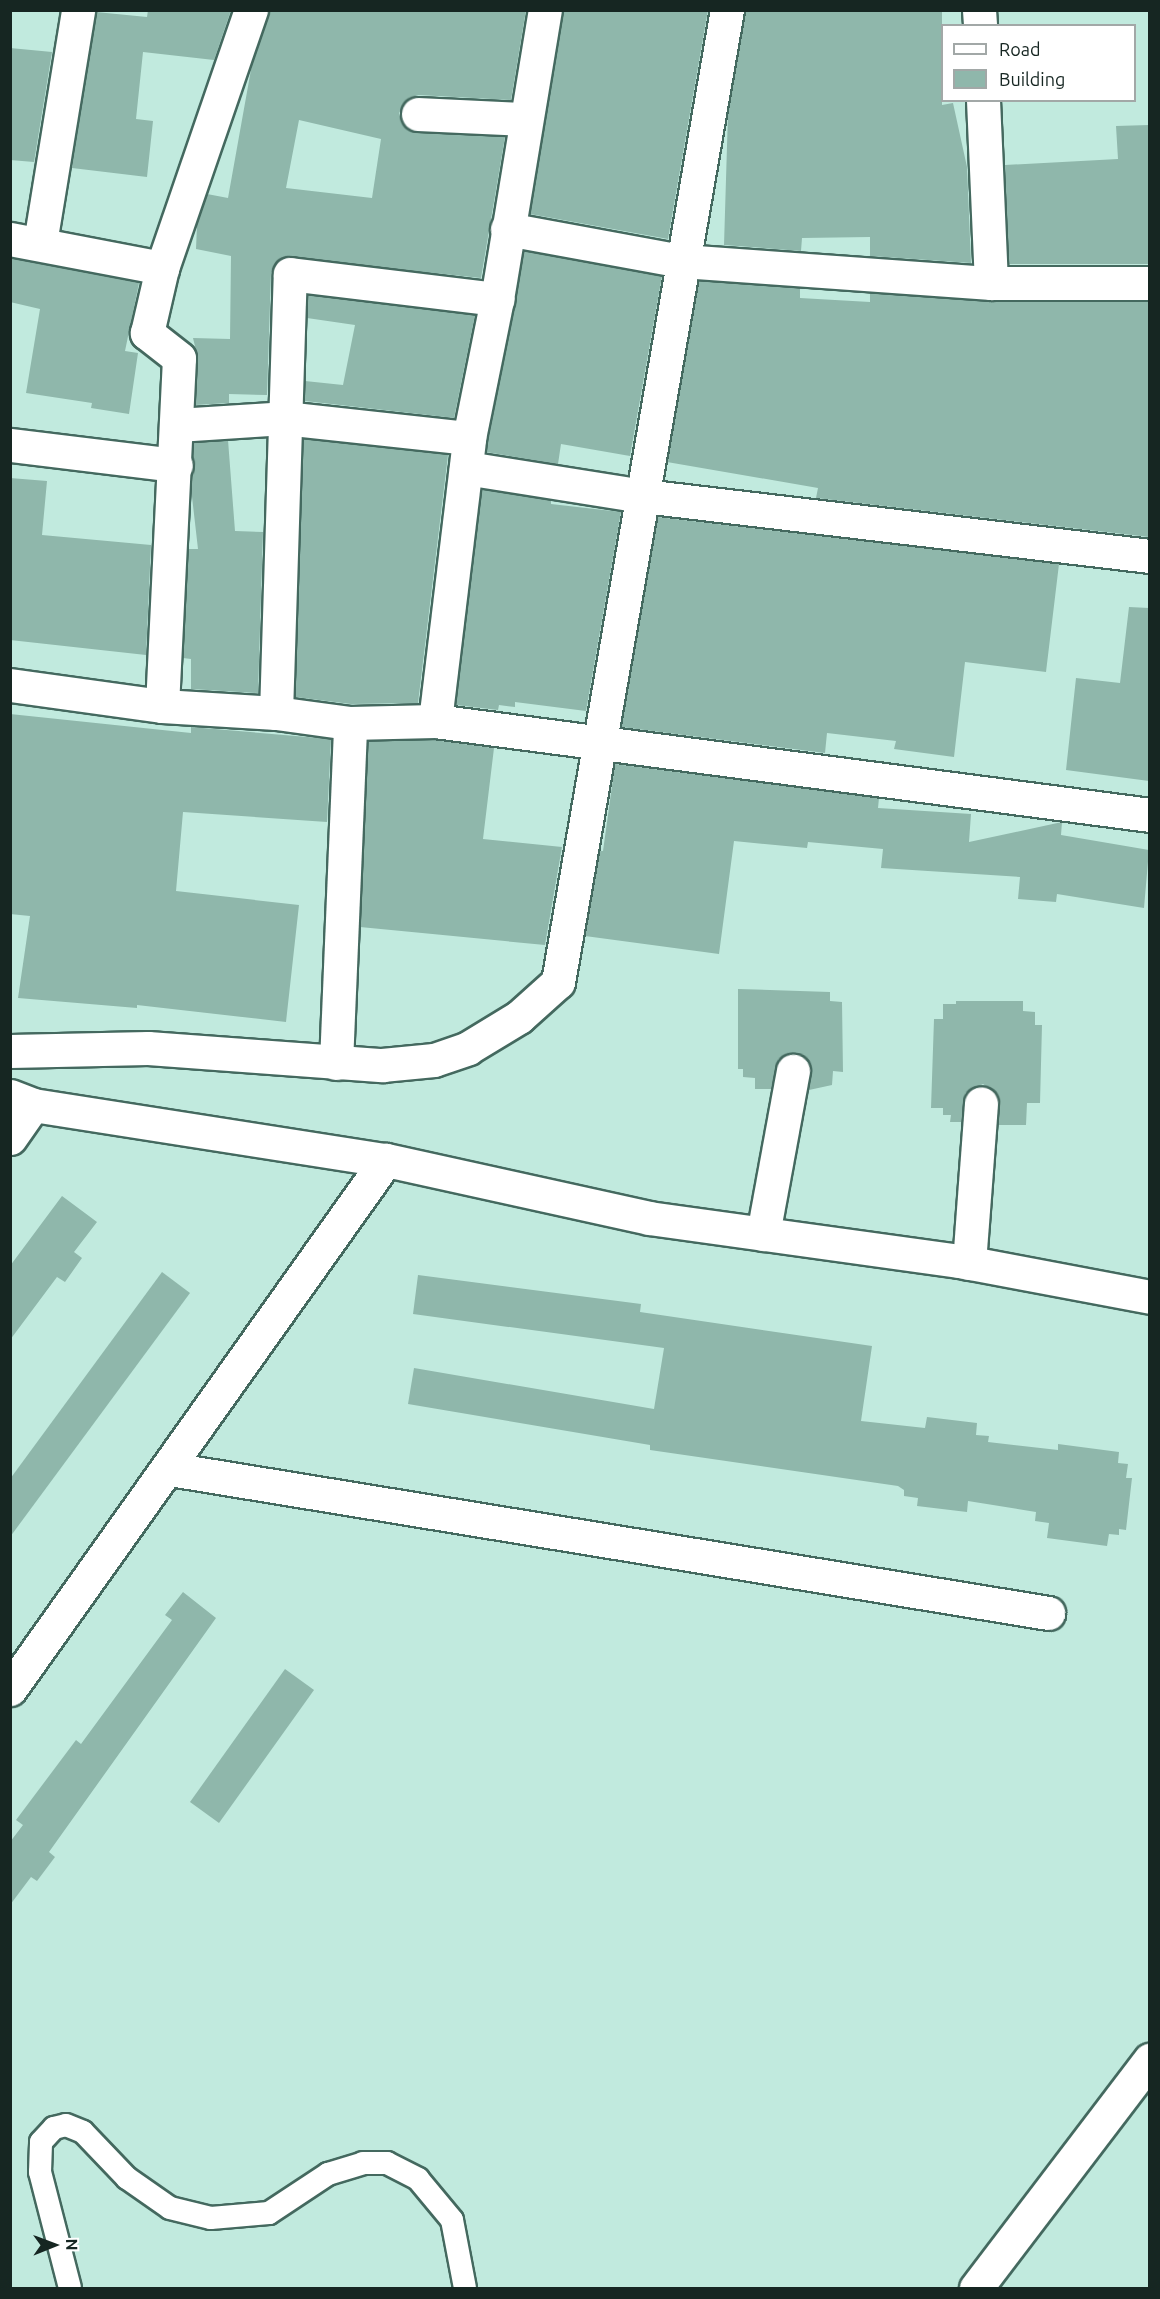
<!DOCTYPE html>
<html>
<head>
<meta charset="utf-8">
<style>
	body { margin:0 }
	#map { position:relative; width:1160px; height:2299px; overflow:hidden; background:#c1eade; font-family:Ubuntu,sans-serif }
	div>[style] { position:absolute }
	.building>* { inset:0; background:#8fb7ab }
	.roads { filter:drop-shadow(2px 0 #44695f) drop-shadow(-2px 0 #44695f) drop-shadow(0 2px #44695f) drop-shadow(0 -2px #44695f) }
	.lane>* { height:22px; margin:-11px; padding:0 11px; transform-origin:11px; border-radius:11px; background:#fff }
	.street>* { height:33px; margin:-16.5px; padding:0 16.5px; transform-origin:16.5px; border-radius:16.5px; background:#fff }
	span { translate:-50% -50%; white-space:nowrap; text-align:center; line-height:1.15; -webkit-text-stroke:6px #fff; paint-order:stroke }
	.frame { position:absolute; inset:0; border:12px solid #162622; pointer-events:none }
	.legend { position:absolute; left:941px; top:24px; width:195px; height:78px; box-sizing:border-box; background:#fff; border:2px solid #a2a8a7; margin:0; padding:8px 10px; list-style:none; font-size:18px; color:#162622 }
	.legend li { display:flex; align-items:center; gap:12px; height:30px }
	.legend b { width:30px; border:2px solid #a2a8a7 }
	.north { position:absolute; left:24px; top:2215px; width:60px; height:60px; -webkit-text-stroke:4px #fff; paint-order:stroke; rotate:89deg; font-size:16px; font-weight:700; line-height:24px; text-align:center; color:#162622 }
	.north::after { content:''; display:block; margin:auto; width:21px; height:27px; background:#162622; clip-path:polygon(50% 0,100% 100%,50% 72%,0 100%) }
</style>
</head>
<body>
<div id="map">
	<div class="building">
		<i style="clip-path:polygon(148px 10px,231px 10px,214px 60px,143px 52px,136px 119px,153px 121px,147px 177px,72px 168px,96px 12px,147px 17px)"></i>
		<i style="clip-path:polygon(evenodd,269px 10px,526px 10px,511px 100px,418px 95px,409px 98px,399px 113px,402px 123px,417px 133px,505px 137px,481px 278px,283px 257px,271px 273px,267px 395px,229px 394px,229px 403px,195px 405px,198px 359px,193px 338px,230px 339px,231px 256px,196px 249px,197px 225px,207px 194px,228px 198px,252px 64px,269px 10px,299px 120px,381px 139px,372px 198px,286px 188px,299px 120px)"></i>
		<i style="clip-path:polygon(563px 10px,708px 10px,668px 239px,530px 214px)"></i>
		<i style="clip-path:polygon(745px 10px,942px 10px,942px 105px,953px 103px,967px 167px,971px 263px,870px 256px,870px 237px,802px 238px,801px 251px,724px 245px,728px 113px)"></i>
		<i style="clip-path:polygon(10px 48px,52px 52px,34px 162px,10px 160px)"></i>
		<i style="clip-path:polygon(1149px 125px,1149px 264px,1009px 264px,1005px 165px,1118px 159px,1116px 126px)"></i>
		<i style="clip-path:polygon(524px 251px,662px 276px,630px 456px,561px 444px,558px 464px,486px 452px)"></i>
		<i style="clip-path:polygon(10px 258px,139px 283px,125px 351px,138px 353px,129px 414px,91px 408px,92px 403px,26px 393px,40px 309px,10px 302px)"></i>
		<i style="clip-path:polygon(699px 281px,800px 288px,800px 298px,870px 302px,870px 293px,991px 302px,1149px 302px,1149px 537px,816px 498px,818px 488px,667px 462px)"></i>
		<i style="clip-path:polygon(308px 295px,475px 315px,454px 418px,305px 401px,305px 381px,343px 385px,355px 325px,307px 318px)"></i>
		<i style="clip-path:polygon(303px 439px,448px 455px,418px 703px,351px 704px,295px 697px)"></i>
		<i style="clip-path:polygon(228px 440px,235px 531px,263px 532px,258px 693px,191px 689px,191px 659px,183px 658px,188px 549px,198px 549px,191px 488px,194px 443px)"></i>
		<i style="clip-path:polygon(10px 478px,47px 481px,42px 535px,151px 545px,146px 655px,10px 640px)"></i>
		<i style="clip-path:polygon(482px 489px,551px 500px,551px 504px,621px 512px,586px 711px,515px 702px,515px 707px,499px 705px,498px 710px,456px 705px)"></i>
		<i style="clip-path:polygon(658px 517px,1059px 564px,1046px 672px,965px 662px,954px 757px,894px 749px,896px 741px,827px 733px,825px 753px,621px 727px)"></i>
		<i style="clip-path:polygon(1129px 607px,1149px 608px,1149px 781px,1066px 770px,1076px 678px,1120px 683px)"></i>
		<i style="clip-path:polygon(10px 714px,191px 733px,191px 727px,331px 739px,327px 822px,183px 812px,176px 891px,299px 905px,286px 1022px,137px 1005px,137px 1008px,18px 998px,30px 916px,10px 914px)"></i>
		<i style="clip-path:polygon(434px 740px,494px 748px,483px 839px,562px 847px,545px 945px,360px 927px,368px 741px)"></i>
		<i style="clip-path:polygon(615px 764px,879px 798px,878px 808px,971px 814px,969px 842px,1062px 822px,1061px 835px,1149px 850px,1144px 908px,1057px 894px,1056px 902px,1018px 899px,1020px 877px,881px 868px,883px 849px,808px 842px,807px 848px,734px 841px,719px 954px,585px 936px,600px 851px,603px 851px)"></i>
		<i style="clip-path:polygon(738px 989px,830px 992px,830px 1001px,842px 1002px,843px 1072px,833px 1071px,832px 1085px,809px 1090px,811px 1065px,796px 1053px,778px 1059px,771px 1089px,755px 1089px,755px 1078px,743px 1077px,743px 1069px,738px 1069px)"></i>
		<i style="clip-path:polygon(956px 1001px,1023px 1001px,1023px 1011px,1035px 1012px,1035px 1025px,1042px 1025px,1040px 1103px,1027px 1103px,1026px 1125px,998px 1125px,998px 1095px,983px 1084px,965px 1093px,961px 1122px,950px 1122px,951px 1115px,943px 1115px,943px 1108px,931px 1108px,934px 1019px,943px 1019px,943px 1004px,956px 1004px)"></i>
		<i style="clip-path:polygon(62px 1196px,97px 1222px,74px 1252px,82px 1258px,65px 1282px,57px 1277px,10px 1340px,10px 1266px)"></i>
		<i style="clip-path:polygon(162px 1272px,190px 1293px,10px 1537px,10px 1479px)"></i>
		<i style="clip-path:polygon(418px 1275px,641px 1304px,640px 1312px,872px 1346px,861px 1421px,925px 1428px,927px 1417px,977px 1423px,976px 1435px,989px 1436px,988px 1442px,1058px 1450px,1058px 1444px,1119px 1452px,1118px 1463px,1128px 1464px,1126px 1478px,1132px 1478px,1126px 1530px,1119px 1529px,1119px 1535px,1109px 1534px,1107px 1546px,1047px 1538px,1049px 1523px,1035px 1521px,1036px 1512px,968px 1501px,967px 1512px,917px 1506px,918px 1498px,904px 1496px,904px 1490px,898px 1486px,650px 1450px,650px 1445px,408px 1404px,414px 1368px,654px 1409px,664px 1348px,413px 1314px)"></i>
		<i style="clip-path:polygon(183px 1592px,216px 1618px,49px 1852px,55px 1857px,37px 1881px,31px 1877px,10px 1905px,10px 1842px,23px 1825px,16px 1820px,76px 1740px,81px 1744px,172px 1620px,165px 1615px)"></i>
		<i style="clip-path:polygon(285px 1669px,314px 1690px,219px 1823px,190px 1802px)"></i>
	</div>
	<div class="roads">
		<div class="lane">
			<i style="left:70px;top:2288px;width:120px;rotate:-104.5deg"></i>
			<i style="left:40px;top:2172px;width:30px;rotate:-88deg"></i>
			<i style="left:41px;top:2142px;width:19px;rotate:-47deg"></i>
			<i style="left:54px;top:2128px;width:12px;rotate:-14deg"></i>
			<i style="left:66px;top:2125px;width:18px;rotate:22deg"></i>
			<i style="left:83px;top:2132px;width:64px;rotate:46.3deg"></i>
			<i style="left:127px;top:2178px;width:52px;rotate:34.9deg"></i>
			<i style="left:170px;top:2208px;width:42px;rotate:13.7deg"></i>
			<i style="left:211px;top:2218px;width:58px;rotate:-4.9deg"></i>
			<i style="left:269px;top:2213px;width:71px;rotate:-33.5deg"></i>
			<i style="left:328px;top:2174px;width:37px;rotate:-17deg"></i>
			<i style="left:363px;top:2163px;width:24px"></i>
			<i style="left:387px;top:2163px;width:35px;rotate:27deg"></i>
			<i style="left:418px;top:2179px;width:53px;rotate:50.3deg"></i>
			<i style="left:452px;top:2220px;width:69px;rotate:79.2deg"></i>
		</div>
		<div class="street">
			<i style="left:979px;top:10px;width:16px;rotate:86deg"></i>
			<i style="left:983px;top:100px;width:183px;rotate:87.5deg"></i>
			<i style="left:418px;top:114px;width:108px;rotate:2.7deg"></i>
			<i style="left:507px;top:229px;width:178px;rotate:10.4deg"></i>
			<i style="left:682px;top:261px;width:310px;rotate:4.1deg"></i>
			<i style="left:991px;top:283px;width:159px"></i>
			<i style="left:10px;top:239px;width:155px;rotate:10.8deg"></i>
			<i style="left:40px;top:243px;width:236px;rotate:-80.7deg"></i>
			<i style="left:177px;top:425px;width:107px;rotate:-3.7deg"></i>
			<i style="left:284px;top:418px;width:186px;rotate:6.2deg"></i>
			<i style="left:10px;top:445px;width:167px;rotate:6.9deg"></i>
			<i style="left:466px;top:468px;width:179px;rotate:9deg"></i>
			<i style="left:643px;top:496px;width:511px;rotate:6.75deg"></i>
			<i style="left:10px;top:685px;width:153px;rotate:7.9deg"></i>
			<i style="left:162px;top:706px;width:114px;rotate:3.5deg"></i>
			<i style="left:276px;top:713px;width:75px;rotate:7.7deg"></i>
			<i style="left:350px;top:723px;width:85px;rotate:-1.3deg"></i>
			<i style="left:435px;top:721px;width:721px;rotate:7.49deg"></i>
			<i style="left:162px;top:706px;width:348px;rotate:-87.2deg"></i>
			<i style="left:179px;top:358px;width:41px;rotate:-142deg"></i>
			<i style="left:147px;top:333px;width:67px;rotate:-77deg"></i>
			<i style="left:162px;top:268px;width:273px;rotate:-71deg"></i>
			<i style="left:276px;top:713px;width:439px;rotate:-88.2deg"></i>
			<i style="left:290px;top:274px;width:209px;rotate:6.9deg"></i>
			<i style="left:435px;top:721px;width:285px;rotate:-83.1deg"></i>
			<i style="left:469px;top:438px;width:142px;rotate:-78.6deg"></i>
			<i style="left:497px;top:299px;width:293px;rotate:-80.6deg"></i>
			<i style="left:10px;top:1051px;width:138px;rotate:-1.2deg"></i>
			<i style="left:148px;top:1048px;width:235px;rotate:4.2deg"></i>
			<i style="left:382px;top:1065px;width:52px;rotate:-5.5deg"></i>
			<i style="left:434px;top:1060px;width:36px;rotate:-19deg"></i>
			<i style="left:468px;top:1048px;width:60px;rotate:-31.3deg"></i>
			<i style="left:519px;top:1017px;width:52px;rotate:-41.9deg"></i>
			<i style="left:558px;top:982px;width:987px;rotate:-80.14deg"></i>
			<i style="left:336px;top:1063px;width:340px;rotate:-87.6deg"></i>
			<i style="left:10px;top:1096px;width:25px;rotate:21deg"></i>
			<i style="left:33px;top:1105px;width:357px;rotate:8.9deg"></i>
			<i style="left:386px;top:1160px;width:269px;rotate:12.4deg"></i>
			<i style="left:649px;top:1218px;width:314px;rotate:7.9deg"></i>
			<i style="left:960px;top:1261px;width:193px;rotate:10.7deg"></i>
			<i style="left:10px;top:1138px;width:40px;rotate:-55.1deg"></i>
			<i style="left:763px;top:1234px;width:166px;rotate:-79.6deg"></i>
			<i style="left:969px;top:1263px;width:160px;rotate:-85.7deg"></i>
			<i style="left:170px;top:1469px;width:890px;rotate:9.31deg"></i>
			<i style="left:10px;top:1689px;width:649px;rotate:-54.6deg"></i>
			<i style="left:976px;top:2288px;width:287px;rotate:-52.7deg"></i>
		</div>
	</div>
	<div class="frame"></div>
	<ul class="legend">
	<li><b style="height:8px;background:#fff"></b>Road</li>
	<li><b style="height:16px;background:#8fb7ab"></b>Building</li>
	</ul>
	<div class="north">N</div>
</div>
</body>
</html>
